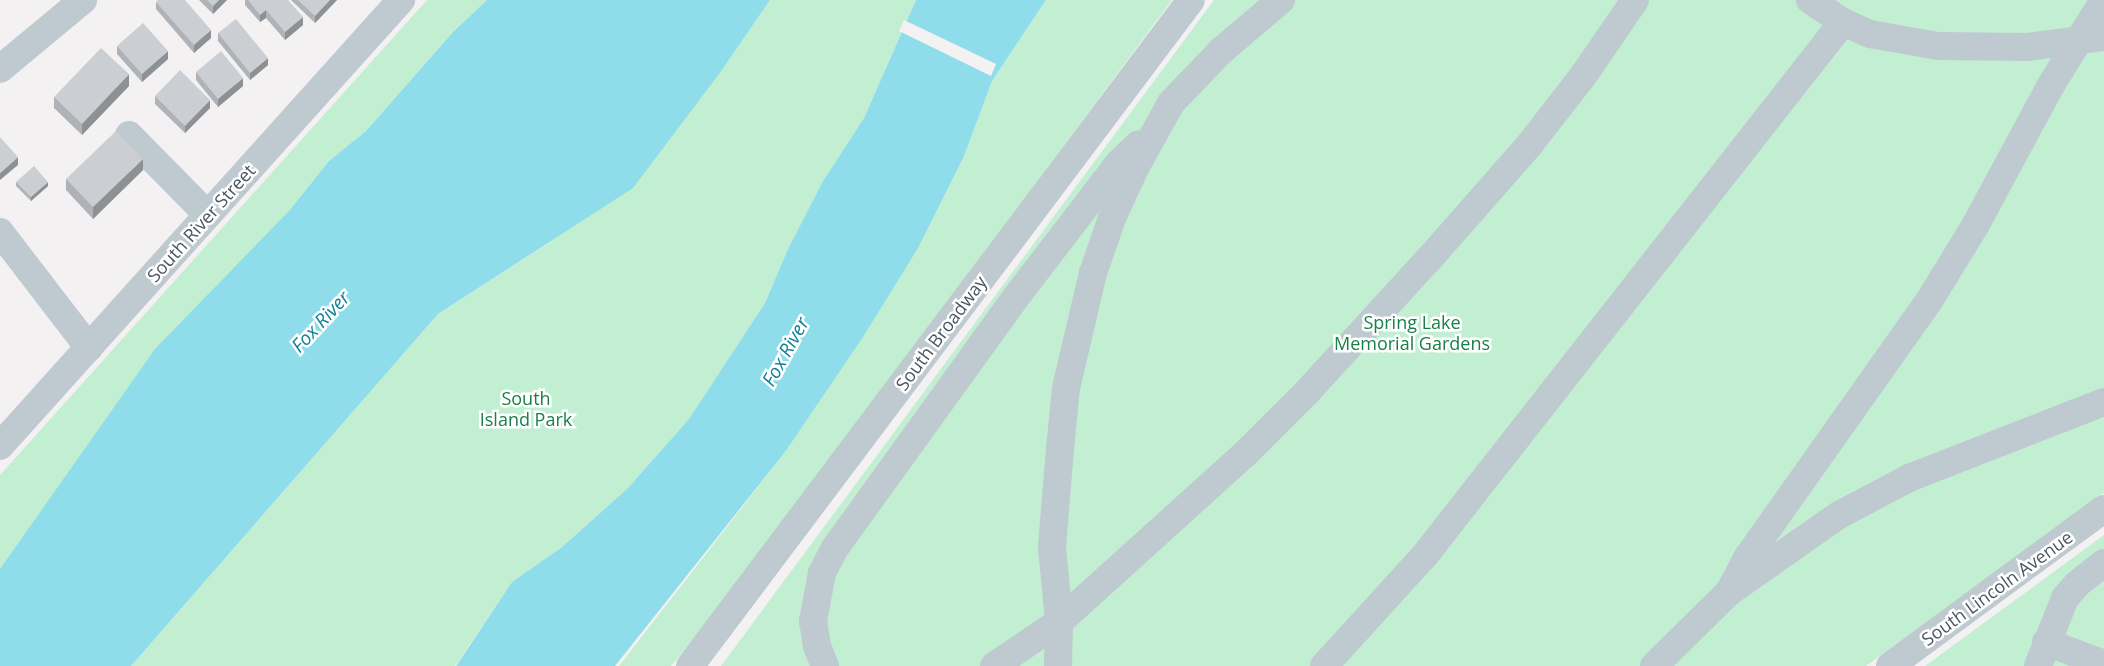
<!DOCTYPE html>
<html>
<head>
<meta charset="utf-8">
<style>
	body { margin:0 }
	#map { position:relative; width:2104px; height:666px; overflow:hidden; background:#f4f1f2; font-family:"Open Sans",sans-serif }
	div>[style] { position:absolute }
	.green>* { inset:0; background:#c2efd1 }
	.water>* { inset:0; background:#8fddeb }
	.pier>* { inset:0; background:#f4f1f2 }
	.minor>* { height:28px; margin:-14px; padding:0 14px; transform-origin:14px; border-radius:14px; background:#bfc9d0 }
	.wall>* { inset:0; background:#afb2b6 }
	.shaded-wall>* { inset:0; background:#8e9194 }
	.building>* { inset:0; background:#cbcfd4 }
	span { translate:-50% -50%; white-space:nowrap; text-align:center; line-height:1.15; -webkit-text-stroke:5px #fff; paint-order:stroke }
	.street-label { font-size:18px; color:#49565f }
	.park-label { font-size:18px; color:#198148 }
	.water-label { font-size:19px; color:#0f8095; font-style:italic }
</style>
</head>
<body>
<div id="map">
	<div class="green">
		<i style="clip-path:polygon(427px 0,487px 0,454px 31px,366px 131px,329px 161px,0 569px,0 475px)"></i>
		<i style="clip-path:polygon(770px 0,916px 0,864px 118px,823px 181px,788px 249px,765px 303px,689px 419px,627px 489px,562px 547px,512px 582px,455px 666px,131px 666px,438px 314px,550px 242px,722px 70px)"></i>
		<i style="clip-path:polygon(1046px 0,1172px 0,731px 592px,671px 666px,619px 666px,785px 452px,964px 156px,992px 81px)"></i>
		<i style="clip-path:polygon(1214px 0,2104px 0,2104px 493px,1866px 666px,721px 666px)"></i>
		<i style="clip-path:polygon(2104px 535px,2104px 666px,1925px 666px)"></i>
	</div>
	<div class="water">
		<i style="clip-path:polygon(487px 0,770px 0,722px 70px,633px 188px,438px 314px,131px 666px,0 666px,0 569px,155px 349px,288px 212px,329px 161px,366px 131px,454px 31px)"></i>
		<i style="clip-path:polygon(916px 0,1046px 0,992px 81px,964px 156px,918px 248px,863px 337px,785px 452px,615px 666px,456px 666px,512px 582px,562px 547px,627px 489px,689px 419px,765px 303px,788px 249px,823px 181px,864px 118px)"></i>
	</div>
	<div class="pier">
		<i style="clip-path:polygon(904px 20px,996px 64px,991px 76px,899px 31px)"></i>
	</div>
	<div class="minor">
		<i style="left:1810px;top:0;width:40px;rotate:34deg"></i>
		<i style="left:1843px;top:22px;width:30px;rotate:24deg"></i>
		<i style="left:1870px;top:34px;width:69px;rotate:10deg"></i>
		<i style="left:1938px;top:46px;width:89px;rotate:0.6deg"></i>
		<i style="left:2027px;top:47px;width:78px;rotate:-7.4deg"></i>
		<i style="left:0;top:69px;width:108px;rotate:-39.7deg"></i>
		<i style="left:129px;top:135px;width:112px;rotate:45.4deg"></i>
		<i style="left:0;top:232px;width:146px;rotate:52.5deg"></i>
		<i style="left:0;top:446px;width:600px;rotate:-48.04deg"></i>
		<i style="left:1729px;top:592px;width:38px;rotate:-62deg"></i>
		<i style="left:1747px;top:558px;width:315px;rotate:-54.7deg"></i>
		<i style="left:1929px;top:301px;width:88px;rotate:-58.5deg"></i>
		<i style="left:1975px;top:226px;width:160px;rotate:-61.7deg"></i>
		<i style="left:2051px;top:85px;width:100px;rotate:-58.1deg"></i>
		<i style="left:2046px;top:642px;width:62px;rotate:20.8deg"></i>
		<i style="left:690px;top:666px;width:833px;rotate:-53.05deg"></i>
		<i style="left:825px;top:666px;width:22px;rotate:-112deg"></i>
		<i style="left:817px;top:646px;width:25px;rotate:-99deg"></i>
		<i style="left:813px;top:621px;width:49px;rotate:-79.4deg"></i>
		<i style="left:822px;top:573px;width:28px;rotate:-63deg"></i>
		<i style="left:835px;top:548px;width:304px;rotate:-54.2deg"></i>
		<i style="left:1013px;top:301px;width:173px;rotate:-52.5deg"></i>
		<i style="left:1118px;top:164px;width:28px;rotate:-44deg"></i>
		<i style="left:994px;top:666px;width:78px;rotate:-34.1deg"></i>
		<i style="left:1059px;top:622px;width:251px;rotate:-42.1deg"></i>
		<i style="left:1245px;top:454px;width:88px;rotate:-45deg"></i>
		<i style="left:1307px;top:392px;width:182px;rotate:-47.5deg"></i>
		<i style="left:1430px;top:258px;width:152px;rotate:-48.7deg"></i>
		<i style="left:1530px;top:144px;width:86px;rotate:-52.1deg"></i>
		<i style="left:1583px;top:76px;width:92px;rotate:-55.6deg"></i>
		<i style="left:1058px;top:666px;width:44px;rotate:-88.7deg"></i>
		<i style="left:1059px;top:622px;width:76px;rotate:-95.3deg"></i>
		<i style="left:1052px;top:546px;width:97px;rotate:-85.3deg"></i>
		<i style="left:1060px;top:449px;width:61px;rotate:-84.4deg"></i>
		<i style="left:1066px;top:388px;width:118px;rotate:-76.8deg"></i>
		<i style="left:1093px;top:273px;width:58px;rotate:-70.9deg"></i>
		<i style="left:1112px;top:218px;width:55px;rotate:-65.3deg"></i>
		<i style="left:1135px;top:168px;width:74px;rotate:-61deg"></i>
		<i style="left:1171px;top:103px;width:72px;rotate:-46.1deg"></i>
		<i style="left:1221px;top:51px;width:79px;rotate:-40.4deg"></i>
		<i style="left:1324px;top:666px;width:150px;rotate:-47.7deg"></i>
		<i style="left:1425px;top:555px;width:677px;rotate:-51.9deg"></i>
		<i style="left:1654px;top:666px;width:105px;rotate:-44.6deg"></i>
		<i style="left:1729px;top:592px;width:134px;rotate:-35deg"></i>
		<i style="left:1839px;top:515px;width:79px;rotate:-27.9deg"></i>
		<i style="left:1909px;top:478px;width:209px;rotate:-21.3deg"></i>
		<i style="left:1890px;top:666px;width:265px;rotate:-36.3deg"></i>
		<i style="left:2038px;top:666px;width:73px;rotate:-68.3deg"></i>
		<i style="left:2065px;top:598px;width:18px;rotate:-49deg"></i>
		<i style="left:2077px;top:584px;width:34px;rotate:-38deg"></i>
	</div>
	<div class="wall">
		<i style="clip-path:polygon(199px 0,227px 0,213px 14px)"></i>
		<i style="clip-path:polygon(245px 0,288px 0,303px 25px,285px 40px,266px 18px,260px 22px,245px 5px)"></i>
		<i style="clip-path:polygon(291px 0,337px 0,315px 23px)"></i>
		<i style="clip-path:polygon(156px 2px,211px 38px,194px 53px,156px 9px)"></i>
		<i style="clip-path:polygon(218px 33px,268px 65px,250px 80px,218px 41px)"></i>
		<i style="clip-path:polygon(117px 46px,168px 59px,142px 82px,117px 54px)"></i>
		<i style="clip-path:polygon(196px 72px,243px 86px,218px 107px,196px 80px)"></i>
		<i style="clip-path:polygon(129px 86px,82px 135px,54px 108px,54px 97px)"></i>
		<i style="clip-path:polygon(155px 96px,210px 108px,185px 133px,155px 104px)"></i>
		<i style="clip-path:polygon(143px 170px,93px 219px,66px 190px,66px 179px)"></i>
		<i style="clip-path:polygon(16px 182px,48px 186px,31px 201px,16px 186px)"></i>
	</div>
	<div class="shaded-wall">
		<i style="clip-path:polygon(219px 0,227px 0,213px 14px,213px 6px)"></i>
		<i style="clip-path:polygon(330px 0,337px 0,315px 23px,315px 16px)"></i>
		<i style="clip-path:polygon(266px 10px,266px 18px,260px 22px,260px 15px)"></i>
		<i style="clip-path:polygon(303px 17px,303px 25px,285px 40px,285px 32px)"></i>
		<i style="clip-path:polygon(211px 30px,211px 38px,194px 53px,194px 45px)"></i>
		<i style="clip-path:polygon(168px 51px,168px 59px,142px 82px,142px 74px)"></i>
		<i style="clip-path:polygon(268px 58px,268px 65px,250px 80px,250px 73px)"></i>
		<i style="clip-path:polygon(129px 74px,129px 86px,82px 135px,82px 124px)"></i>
		<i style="clip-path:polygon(243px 78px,243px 86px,218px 107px,218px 99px)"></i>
		<i style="clip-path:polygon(210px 100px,210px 108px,185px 133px,185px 126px)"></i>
		<i style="clip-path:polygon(18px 157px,18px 165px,0 180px,0 173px)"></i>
		<i style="clip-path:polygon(143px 159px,143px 170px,93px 219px,93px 207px)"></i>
		<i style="clip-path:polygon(48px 182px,48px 186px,31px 201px,31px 197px)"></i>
	</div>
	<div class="building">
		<i style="clip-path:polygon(158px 0,185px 0,211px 30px,194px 45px,156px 2px)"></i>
		<i style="clip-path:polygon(207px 0,219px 0,213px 6px)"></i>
		<i style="clip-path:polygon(248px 0,288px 0,303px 17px,285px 32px,266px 10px,260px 15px)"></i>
		<i style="clip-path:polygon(298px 0,330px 0,315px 16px)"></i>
		<i style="clip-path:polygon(236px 19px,268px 58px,250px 73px,218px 33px)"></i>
		<i style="clip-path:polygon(143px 23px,168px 51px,142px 74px,117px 46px)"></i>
		<i style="clip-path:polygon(101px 48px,129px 74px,82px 124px,54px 97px)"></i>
		<i style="clip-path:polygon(221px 51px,243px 78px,218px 99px,196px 72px)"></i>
		<i style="clip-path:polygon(180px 70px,210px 100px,185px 126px,155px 96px)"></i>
		<i style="clip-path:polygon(116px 131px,143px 159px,93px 207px,66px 179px)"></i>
		<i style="clip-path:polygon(0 137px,18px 157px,0 173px)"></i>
		<i style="clip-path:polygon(34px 166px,48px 182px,31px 197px,16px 182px)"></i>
	</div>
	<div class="street-label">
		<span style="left:201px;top:223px;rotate:-48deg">South River Street</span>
		<span style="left:941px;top:333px;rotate:-53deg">South Broadway</span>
		<span style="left:1997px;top:588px;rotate:-36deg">South Lincoln Avenue</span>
	</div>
	<div class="park-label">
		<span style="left:1412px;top:333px">Spring Lake<br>Memorial Gardens</span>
		<span style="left:526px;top:409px">South<br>Island Park</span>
	</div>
	<div class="water-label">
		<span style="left:321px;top:322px;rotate:-47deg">Fox River</span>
		<span style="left:786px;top:352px;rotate:-61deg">Fox River</span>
	</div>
</div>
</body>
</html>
